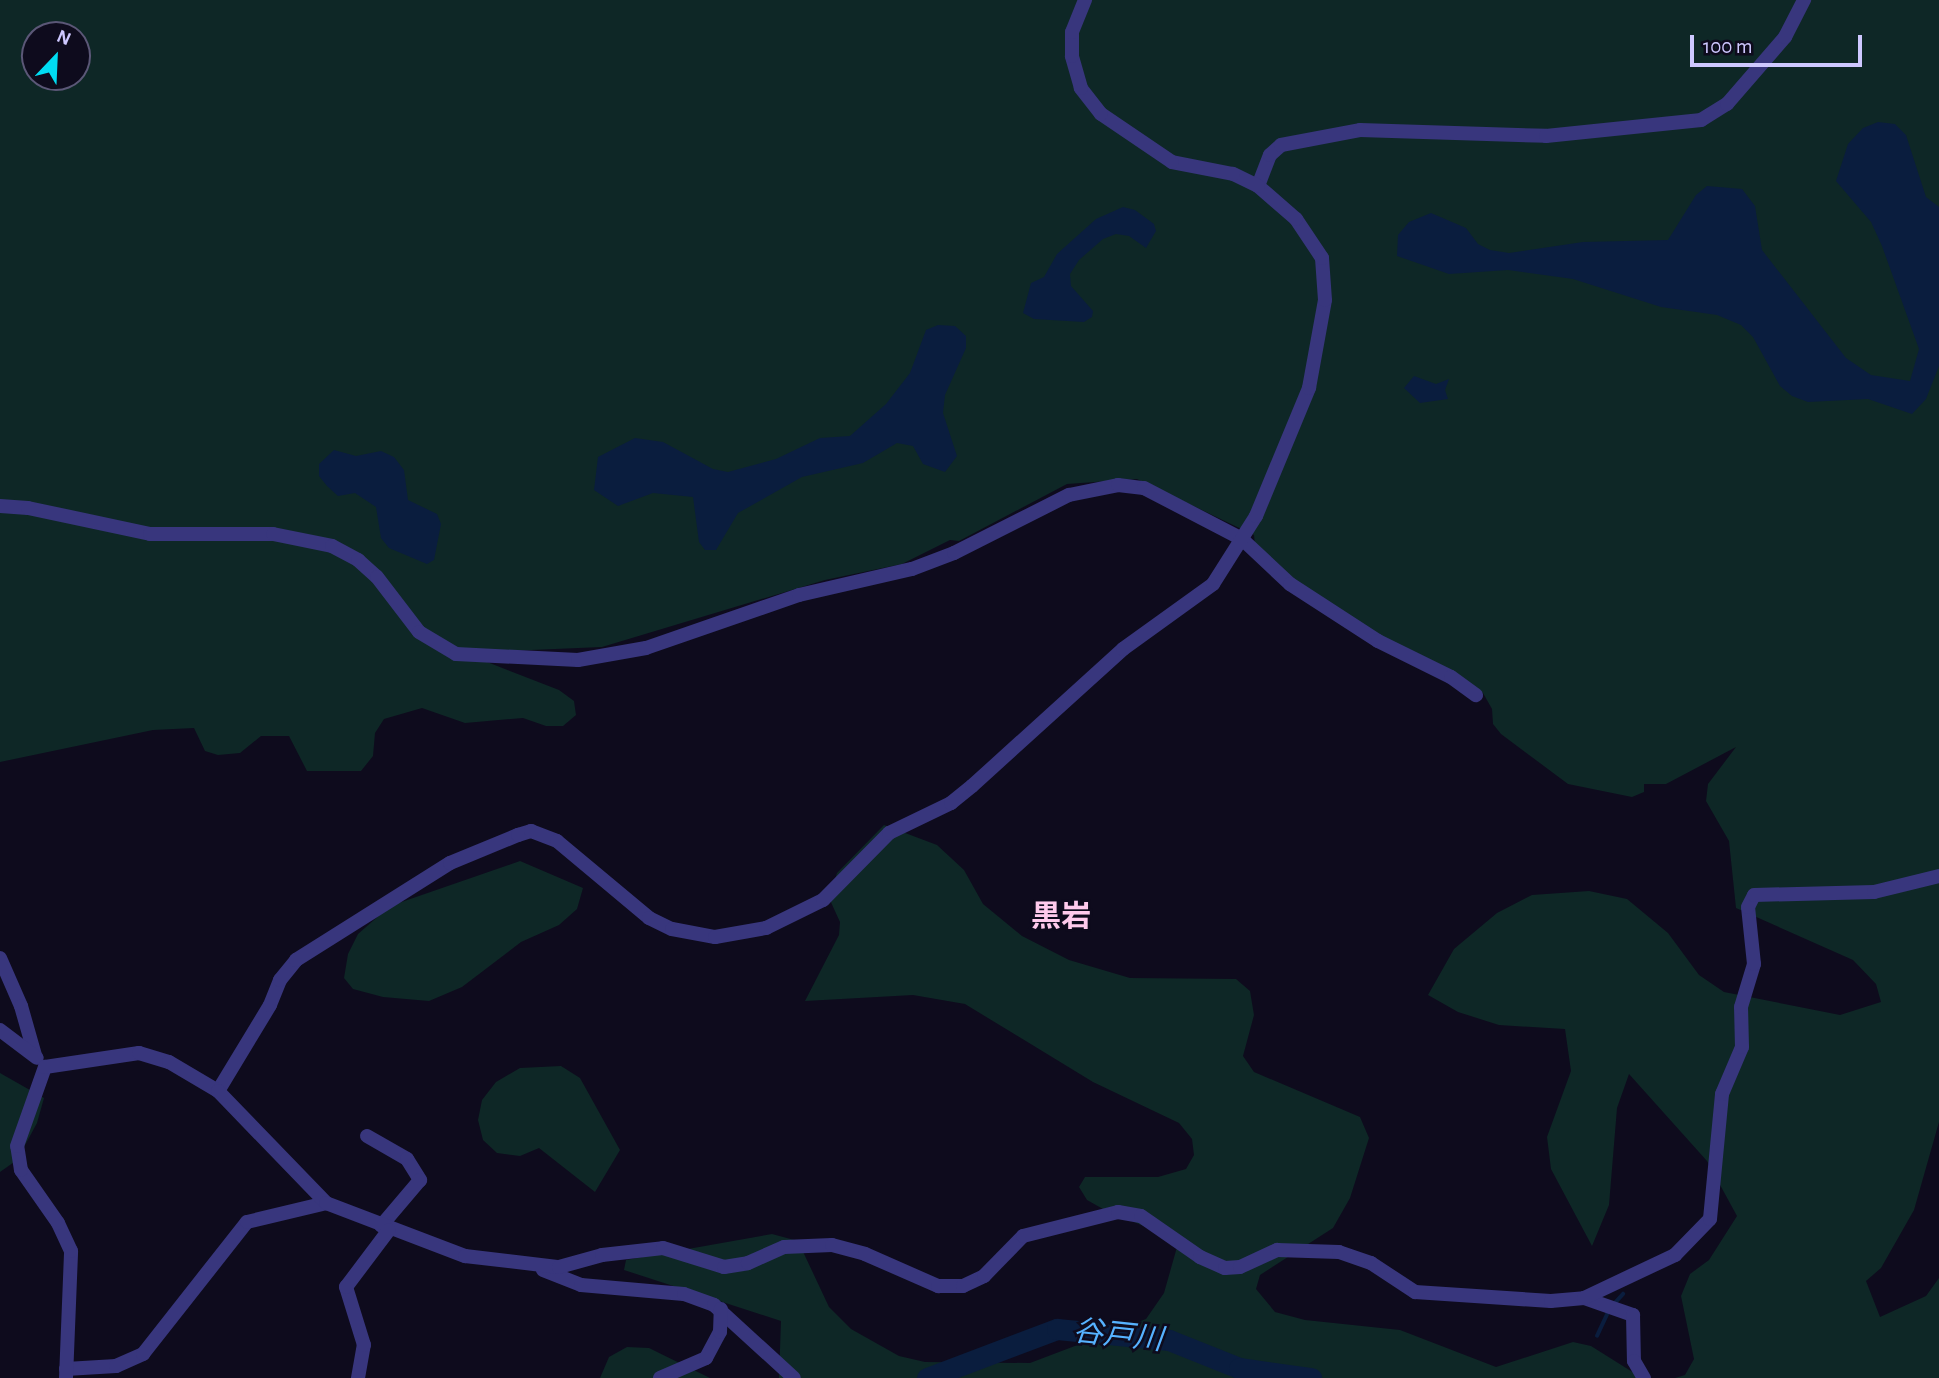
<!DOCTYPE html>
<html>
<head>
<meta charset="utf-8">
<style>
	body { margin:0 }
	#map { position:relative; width:1939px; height:1378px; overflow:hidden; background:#0e0b1d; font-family:"Alegreya Sans","Noto Sans JP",sans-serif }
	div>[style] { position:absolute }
	.green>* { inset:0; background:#0e2726 }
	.water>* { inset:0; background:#0a1d3e }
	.stream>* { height:3.5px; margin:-1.75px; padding:0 1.75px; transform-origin:1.75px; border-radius:1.75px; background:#0a1d3e }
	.river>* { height:21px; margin:-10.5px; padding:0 10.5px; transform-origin:10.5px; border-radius:10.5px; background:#0a1d3e }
	.minor>* { height:14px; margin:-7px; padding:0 7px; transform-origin:7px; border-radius:7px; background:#38367d }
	span { translate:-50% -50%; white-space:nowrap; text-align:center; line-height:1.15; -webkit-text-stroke:5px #0e0b1d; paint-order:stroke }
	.neighbourhood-label { font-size:30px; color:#ffcaec; font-weight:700 }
	.water-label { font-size:30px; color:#56b2ff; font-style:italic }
	.north { position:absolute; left:21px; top:21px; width:70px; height:70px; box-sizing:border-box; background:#0e0b1d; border:2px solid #5b5777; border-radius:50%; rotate:23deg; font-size:19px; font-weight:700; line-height:28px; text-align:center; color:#cec8ff }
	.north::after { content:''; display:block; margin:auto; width:24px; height:32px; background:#00dcf3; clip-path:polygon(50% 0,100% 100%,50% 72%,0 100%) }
	.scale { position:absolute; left:1690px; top:35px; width:172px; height:32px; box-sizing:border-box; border:4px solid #cec8ff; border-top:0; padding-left:9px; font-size:21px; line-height:24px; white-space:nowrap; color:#cec8ff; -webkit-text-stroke:5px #0e0b1d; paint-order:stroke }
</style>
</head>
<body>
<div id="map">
	<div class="green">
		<i style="clip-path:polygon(evenodd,0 0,1939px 0,1939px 1122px,1914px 1210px,1881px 1268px,1866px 1281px,1880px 1317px,1926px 1296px,1939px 1278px,1939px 1378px,1675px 1378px,1685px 1375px,1694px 1359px,1681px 1296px,1690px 1274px,1709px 1260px,1737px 1216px,1707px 1161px,1629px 1074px,1617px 1108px,1609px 1205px,1592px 1246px,1551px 1169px,1547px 1137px,1571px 1071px,1565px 1029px,1499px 1025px,1458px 1012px,1428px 995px,1454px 949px,1497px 913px,1532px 895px,1589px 891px,1627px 899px,1668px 933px,1699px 975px,1724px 992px,1840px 1015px,1881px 1002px,1876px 984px,1853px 960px,1736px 908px,1729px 841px,1706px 801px,1708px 784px,1736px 747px,1666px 784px,1644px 784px,1644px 792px,1632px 797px,1568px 784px,1501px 734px,1493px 724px,1492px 709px,1483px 693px,1465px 679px,1390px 642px,1285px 574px,1255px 545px,1254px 535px,1137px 479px,1067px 484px,959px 541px,950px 540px,902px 564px,825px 580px,602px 647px,481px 652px,482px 660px,559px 690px,574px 701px,576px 715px,563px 726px,546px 726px,523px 718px,465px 723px,422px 708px,384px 719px,375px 733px,373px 756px,361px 771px,307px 771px,289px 736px,261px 736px,240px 753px,218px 755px,205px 751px,194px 728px,153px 730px,0 762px,0 0,35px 35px,77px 35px,77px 77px,35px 77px,35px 35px)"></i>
		<i style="clip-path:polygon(884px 825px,937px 845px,964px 870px,983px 904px,1022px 936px,1069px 960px,1130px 978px,1236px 979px,1250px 991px,1254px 1015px,1243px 1056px,1254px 1072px,1360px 1117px,1369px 1138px,1350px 1198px,1333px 1228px,1260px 1275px,1256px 1289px,1275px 1312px,1305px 1320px,1400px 1330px,1496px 1367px,1573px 1342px,1591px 1346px,1642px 1378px,779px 1378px,781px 1321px,624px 1270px,626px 1260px,772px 1234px,798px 1241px,829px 1307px,851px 1329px,899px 1356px,925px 1362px,1030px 1363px,1146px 1319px,1164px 1293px,1177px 1247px,1172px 1238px,1103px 1209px,1087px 1200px,1079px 1187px,1085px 1177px,1158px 1177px,1186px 1169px,1194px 1155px,1192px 1139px,1179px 1123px,1093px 1082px,965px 1004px,913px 995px,805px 1001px,839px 935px,840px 922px,829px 898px,837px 873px)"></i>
		<i style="clip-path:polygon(520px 861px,583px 888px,577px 909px,559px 925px,521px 942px,462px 987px,429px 1001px,383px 997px,353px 989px,344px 978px,348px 954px,358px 934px,390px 906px)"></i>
		<i style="clip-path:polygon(561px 1066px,580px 1078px,620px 1150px,595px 1192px,539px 1148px,520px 1156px,497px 1153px,483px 1140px,478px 1120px,482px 1100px,496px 1082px,520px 1068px)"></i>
		<i style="clip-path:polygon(0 1073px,44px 1098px,37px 1123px,17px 1160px,0 1172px)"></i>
		<i style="clip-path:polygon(627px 1347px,649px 1348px,710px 1378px,600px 1378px,609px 1357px)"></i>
	</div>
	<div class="water">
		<i style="clip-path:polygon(1878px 122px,1895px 124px,1906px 135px,1926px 197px,1939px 207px,1939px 366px,1926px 399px,1912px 414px,1868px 399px,1808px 402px,1792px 396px,1780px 386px,1753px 337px,1741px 325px,1717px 315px,1661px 307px,1573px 279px,1508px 270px,1449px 274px,1397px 256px,1398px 235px,1409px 222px,1431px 213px,1466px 228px,1478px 244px,1490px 250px,1509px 253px,1583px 242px,1668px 240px,1696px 195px,1707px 186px,1742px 189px,1755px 206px,1762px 250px,1846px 358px,1871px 375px,1910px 381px,1919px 349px,1882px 246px,1871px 222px,1836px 181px,1848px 144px,1863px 128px)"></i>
		<i style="clip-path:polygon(1123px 207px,1135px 210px,1154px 224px,1156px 231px,1146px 248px,1129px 236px,1116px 234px,1103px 239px,1079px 260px,1070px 274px,1071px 286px,1093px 311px,1092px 317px,1084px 322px,1034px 319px,1023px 313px,1031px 283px,1044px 277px,1057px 254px,1096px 219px)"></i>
		<i style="clip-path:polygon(938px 325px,955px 326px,966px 336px,966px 348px,945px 395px,943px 413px,957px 456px,945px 472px,923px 464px,913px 446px,897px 443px,863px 463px,802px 477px,738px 513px,716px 550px,705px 550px,699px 542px,693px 497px,653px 493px,618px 506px,594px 490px,598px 457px,635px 438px,663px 442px,713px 469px,728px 472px,776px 459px,820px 438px,850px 436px,886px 404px,910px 373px,926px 330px)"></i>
		<i style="clip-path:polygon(1414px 376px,1436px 384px,1449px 379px,1445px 390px,1448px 399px,1420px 403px,1404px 388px)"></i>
		<i style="clip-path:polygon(334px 450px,356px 456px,381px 451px,394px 457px,404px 470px,408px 500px,437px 514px,441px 524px,434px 560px,427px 564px,389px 548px,381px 538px,376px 507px,355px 493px,338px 496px,327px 486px,319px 476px,319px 464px)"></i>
	</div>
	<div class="stream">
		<i style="left:1615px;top:1303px;width:12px;rotate:-48deg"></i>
		<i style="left:1597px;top:1336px;width:26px;rotate:-65deg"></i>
	</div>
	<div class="river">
		<i style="left:927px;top:1378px;width:139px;rotate:-20.7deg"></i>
		<i style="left:1057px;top:1329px;width:113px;rotate:5.6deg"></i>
		<i style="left:1169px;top:1340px;width:75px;rotate:21.8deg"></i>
		<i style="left:1239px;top:1368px;width:73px;rotate:7.9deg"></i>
	</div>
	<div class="minor">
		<i style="left:1258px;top:186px;width:33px;rotate:-69deg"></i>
		<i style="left:1270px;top:155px;width:15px;rotate:-42deg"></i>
		<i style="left:1281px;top:145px;width:80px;rotate:-10.8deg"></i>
		<i style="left:1360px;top:130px;width:186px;rotate:1.8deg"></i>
		<i style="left:1546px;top:136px;width:156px;rotate:-5.9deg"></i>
		<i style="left:1701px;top:120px;width:31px;rotate:-32deg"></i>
		<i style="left:1727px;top:104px;width:89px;rotate:-49.1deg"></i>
		<i style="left:1785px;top:37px;width:42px;rotate:-62.8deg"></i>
		<i style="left:0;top:506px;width:28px;rotate:4deg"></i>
		<i style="left:28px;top:508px;width:125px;rotate:12deg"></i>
		<i style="left:150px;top:534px;width:123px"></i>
		<i style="left:273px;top:534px;width:60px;rotate:11.5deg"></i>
		<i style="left:332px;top:546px;width:30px;rotate:28deg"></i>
		<i style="left:358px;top:560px;width:25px;rotate:42deg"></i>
		<i style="left:377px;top:577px;width:69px;rotate:52.6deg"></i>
		<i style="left:419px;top:632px;width:43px;rotate:30.7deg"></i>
		<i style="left:456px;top:654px;width:122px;rotate:2.8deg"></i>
		<i style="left:578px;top:660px;width:69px;rotate:-10deg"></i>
		<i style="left:646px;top:648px;width:162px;rotate:-19.1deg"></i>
		<i style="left:799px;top:595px;width:116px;rotate:-13deg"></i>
		<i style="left:912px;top:569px;width:45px;rotate:-20.9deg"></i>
		<i style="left:954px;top:553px;width:129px;rotate:-26.8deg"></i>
		<i style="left:1069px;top:495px;width:50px;rotate:-11.5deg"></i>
		<i style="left:1118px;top:485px;width:26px;rotate:7deg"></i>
		<i style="left:1144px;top:488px;width:110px;rotate:27.5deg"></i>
		<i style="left:1242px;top:539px;width:66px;rotate:43.2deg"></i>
		<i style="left:1290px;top:584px;width:105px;rotate:32.9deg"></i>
		<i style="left:1378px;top:641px;width:81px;rotate:26.3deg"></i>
		<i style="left:1451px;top:677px;width:31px;rotate:36deg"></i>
		<i style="left:0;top:958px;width:52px;rotate:66.4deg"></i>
		<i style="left:21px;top:1006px;width:51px;rotate:74.1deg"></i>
		<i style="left:0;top:1030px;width:46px;rotate:37.1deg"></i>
		<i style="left:218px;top:1091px;width:100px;rotate:-58.8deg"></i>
		<i style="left:270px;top:1005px;width:27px;rotate:-68deg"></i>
		<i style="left:280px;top:980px;width:26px;rotate:-51deg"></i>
		<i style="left:296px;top:960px;width:182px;rotate:-32.2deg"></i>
		<i style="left:450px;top:863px;width:74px;rotate:-22.4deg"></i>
		<i style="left:518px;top:835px;width:14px;rotate:-17deg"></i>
		<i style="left:531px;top:831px;width:28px;rotate:21deg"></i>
		<i style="left:557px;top:841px;width:120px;rotate:39.9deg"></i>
		<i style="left:649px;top:918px;width:25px;rotate:26deg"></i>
		<i style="left:672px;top:929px;width:44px;rotate:10.5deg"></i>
		<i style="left:715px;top:937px;width:52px;rotate:-10deg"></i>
		<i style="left:766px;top:928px;width:64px;rotate:-26.2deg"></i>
		<i style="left:823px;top:900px;width:94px;rotate:-45.4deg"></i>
		<i style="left:889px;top:833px;width:69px;rotate:-25.8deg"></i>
		<i style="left:951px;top:803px;width:27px;rotate:-39deg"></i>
		<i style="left:972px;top:786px;width:204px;rotate:-42.2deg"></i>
		<i style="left:1123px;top:649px;width:111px;rotate:-35.8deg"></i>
		<i style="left:1213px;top:584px;width:80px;rotate:-57.7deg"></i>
		<i style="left:1256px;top:516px;width:139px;rotate:-67.5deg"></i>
		<i style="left:1309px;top:388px;width:89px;rotate:-79.7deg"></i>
		<i style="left:1325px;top:300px;width:42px;rotate:-94.1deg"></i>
		<i style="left:1322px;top:258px;width:47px;rotate:-123.7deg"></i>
		<i style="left:1296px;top:219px;width:50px;rotate:-139deg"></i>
		<i style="left:1258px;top:186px;width:28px;rotate:-154deg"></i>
		<i style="left:1233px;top:174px;width:62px;rotate:-168.9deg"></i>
		<i style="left:1172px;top:162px;width:86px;rotate:-145.9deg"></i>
		<i style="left:1101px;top:114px;width:33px;rotate:-128deg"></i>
		<i style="left:1081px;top:88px;width:33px;rotate:-106deg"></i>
		<i style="left:1072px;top:56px;width:24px;rotate:-90deg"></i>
		<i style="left:1072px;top:32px;width:35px;rotate:-68deg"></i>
		<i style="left:367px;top:1136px;width:46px;rotate:29.9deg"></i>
		<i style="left:407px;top:1159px;width:25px;rotate:58deg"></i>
		<i style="left:420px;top:1180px;width:60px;rotate:130.3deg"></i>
		<i style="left:543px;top:1270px;width:41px;rotate:21.5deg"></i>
		<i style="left:581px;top:1285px;width:103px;rotate:5deg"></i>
		<i style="left:684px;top:1294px;width:32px;rotate:20deg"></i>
		<i style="left:714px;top:1305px;width:108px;rotate:42.4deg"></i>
		<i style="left:1584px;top:1298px;width:52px;rotate:19.1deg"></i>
		<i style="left:1633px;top:1315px;width:46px;rotate:88.8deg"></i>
		<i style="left:1634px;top:1361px;width:20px;rotate:60deg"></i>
		<i style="left:66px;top:1369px;width:50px;rotate:-3.4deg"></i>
		<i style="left:116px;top:1366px;width:30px;rotate:-24deg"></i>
		<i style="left:143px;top:1354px;width:168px;rotate:-51.8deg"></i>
		<i style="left:247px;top:1222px;width:81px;rotate:-13.5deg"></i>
		<i style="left:66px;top:1378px;width:127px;rotate:-87.7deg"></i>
		<i style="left:71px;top:1251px;width:31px;rotate:-115deg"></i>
		<i style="left:58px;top:1223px;width:65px;rotate:-124.9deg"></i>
		<i style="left:21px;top:1170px;width:24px;rotate:-99deg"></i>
		<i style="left:17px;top:1146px;width:84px;rotate:-70.5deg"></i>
		<i style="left:45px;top:1067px;width:95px;rotate:-8.5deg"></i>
		<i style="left:139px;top:1053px;width:31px;rotate:17deg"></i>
		<i style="left:169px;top:1062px;width:57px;rotate:30.6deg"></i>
		<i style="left:218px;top:1091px;width:156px;rotate:46deg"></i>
		<i style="left:326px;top:1203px;width:149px;rotate:20.9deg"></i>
		<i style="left:465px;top:1256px;width:95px;rotate:6.7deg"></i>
		<i style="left:559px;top:1267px;width:45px;rotate:-15.6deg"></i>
		<i style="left:602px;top:1255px;width:61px;rotate:-6.5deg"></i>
		<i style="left:663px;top:1248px;width:64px;rotate:17.3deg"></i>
		<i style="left:724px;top:1267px;width:24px;rotate:-9deg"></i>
		<i style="left:748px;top:1263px;width:39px;rotate:-24deg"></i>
		<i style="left:784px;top:1247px;width:48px;rotate:-2.4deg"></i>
		<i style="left:832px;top:1245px;width:34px;rotate:15deg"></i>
		<i style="left:865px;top:1254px;width:80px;rotate:23.7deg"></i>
		<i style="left:938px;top:1286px;width:25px"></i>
		<i style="left:963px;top:1286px;width:23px;rotate:-25deg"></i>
		<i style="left:984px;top:1276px;width:56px;rotate:-45.7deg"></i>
		<i style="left:1023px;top:1236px;width:98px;rotate:-14.2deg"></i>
		<i style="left:1118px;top:1212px;width:23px;rotate:10deg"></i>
		<i style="left:1141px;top:1216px;width:72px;rotate:34.8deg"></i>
		<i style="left:1200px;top:1257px;width:27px;rotate:24deg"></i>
		<i style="left:1225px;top:1268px;width:15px;rotate:-4deg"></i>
		<i style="left:1240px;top:1267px;width:41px;rotate:-24.7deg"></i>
		<i style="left:1277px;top:1250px;width:62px;rotate:1.8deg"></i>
		<i style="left:1339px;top:1252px;width:34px;rotate:19deg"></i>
		<i style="left:1371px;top:1263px;width:53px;rotate:33.4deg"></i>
		<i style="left:1415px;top:1292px;width:136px;rotate:3.8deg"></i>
		<i style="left:1551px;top:1301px;width:33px;rotate:-5deg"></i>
		<i style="left:1584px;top:1298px;width:101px;rotate:-25.3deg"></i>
		<i style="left:1675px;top:1255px;width:50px;rotate:-45.8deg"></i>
		<i style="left:1710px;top:1219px;width:126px;rotate:-84.5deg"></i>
		<i style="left:1722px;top:1094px;width:51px;rotate:-66.9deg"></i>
		<i style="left:1742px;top:1047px;width:40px;rotate:-91.4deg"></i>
		<i style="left:1741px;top:1007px;width:45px;rotate:-73.2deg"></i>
		<i style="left:1754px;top:964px;width:57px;rotate:-96deg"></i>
		<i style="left:1748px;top:907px;width:13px;rotate:-63deg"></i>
		<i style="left:1754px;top:895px;width:120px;rotate:-1.4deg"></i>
		<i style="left:1874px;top:892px;width:67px;rotate:-13.8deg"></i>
		<i style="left:358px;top:1378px;width:34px;rotate:-80deg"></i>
		<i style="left:364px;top:1345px;width:61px;rotate:-107.2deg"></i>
		<i style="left:346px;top:1287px;width:71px;rotate:-53deg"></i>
		<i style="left:660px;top:1378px;width:50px;rotate:-23.5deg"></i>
		<i style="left:706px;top:1358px;width:30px;rotate:-62deg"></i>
		<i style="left:720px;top:1332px;width:23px;rotate:-88deg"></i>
	</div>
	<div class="neighbourhood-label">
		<span style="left:1061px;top:917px">黒岩</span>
	</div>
	<div class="water-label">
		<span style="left:1118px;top:1336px;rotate:6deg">谷戸川</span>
	</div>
	<div class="north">N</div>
	<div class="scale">100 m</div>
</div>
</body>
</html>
